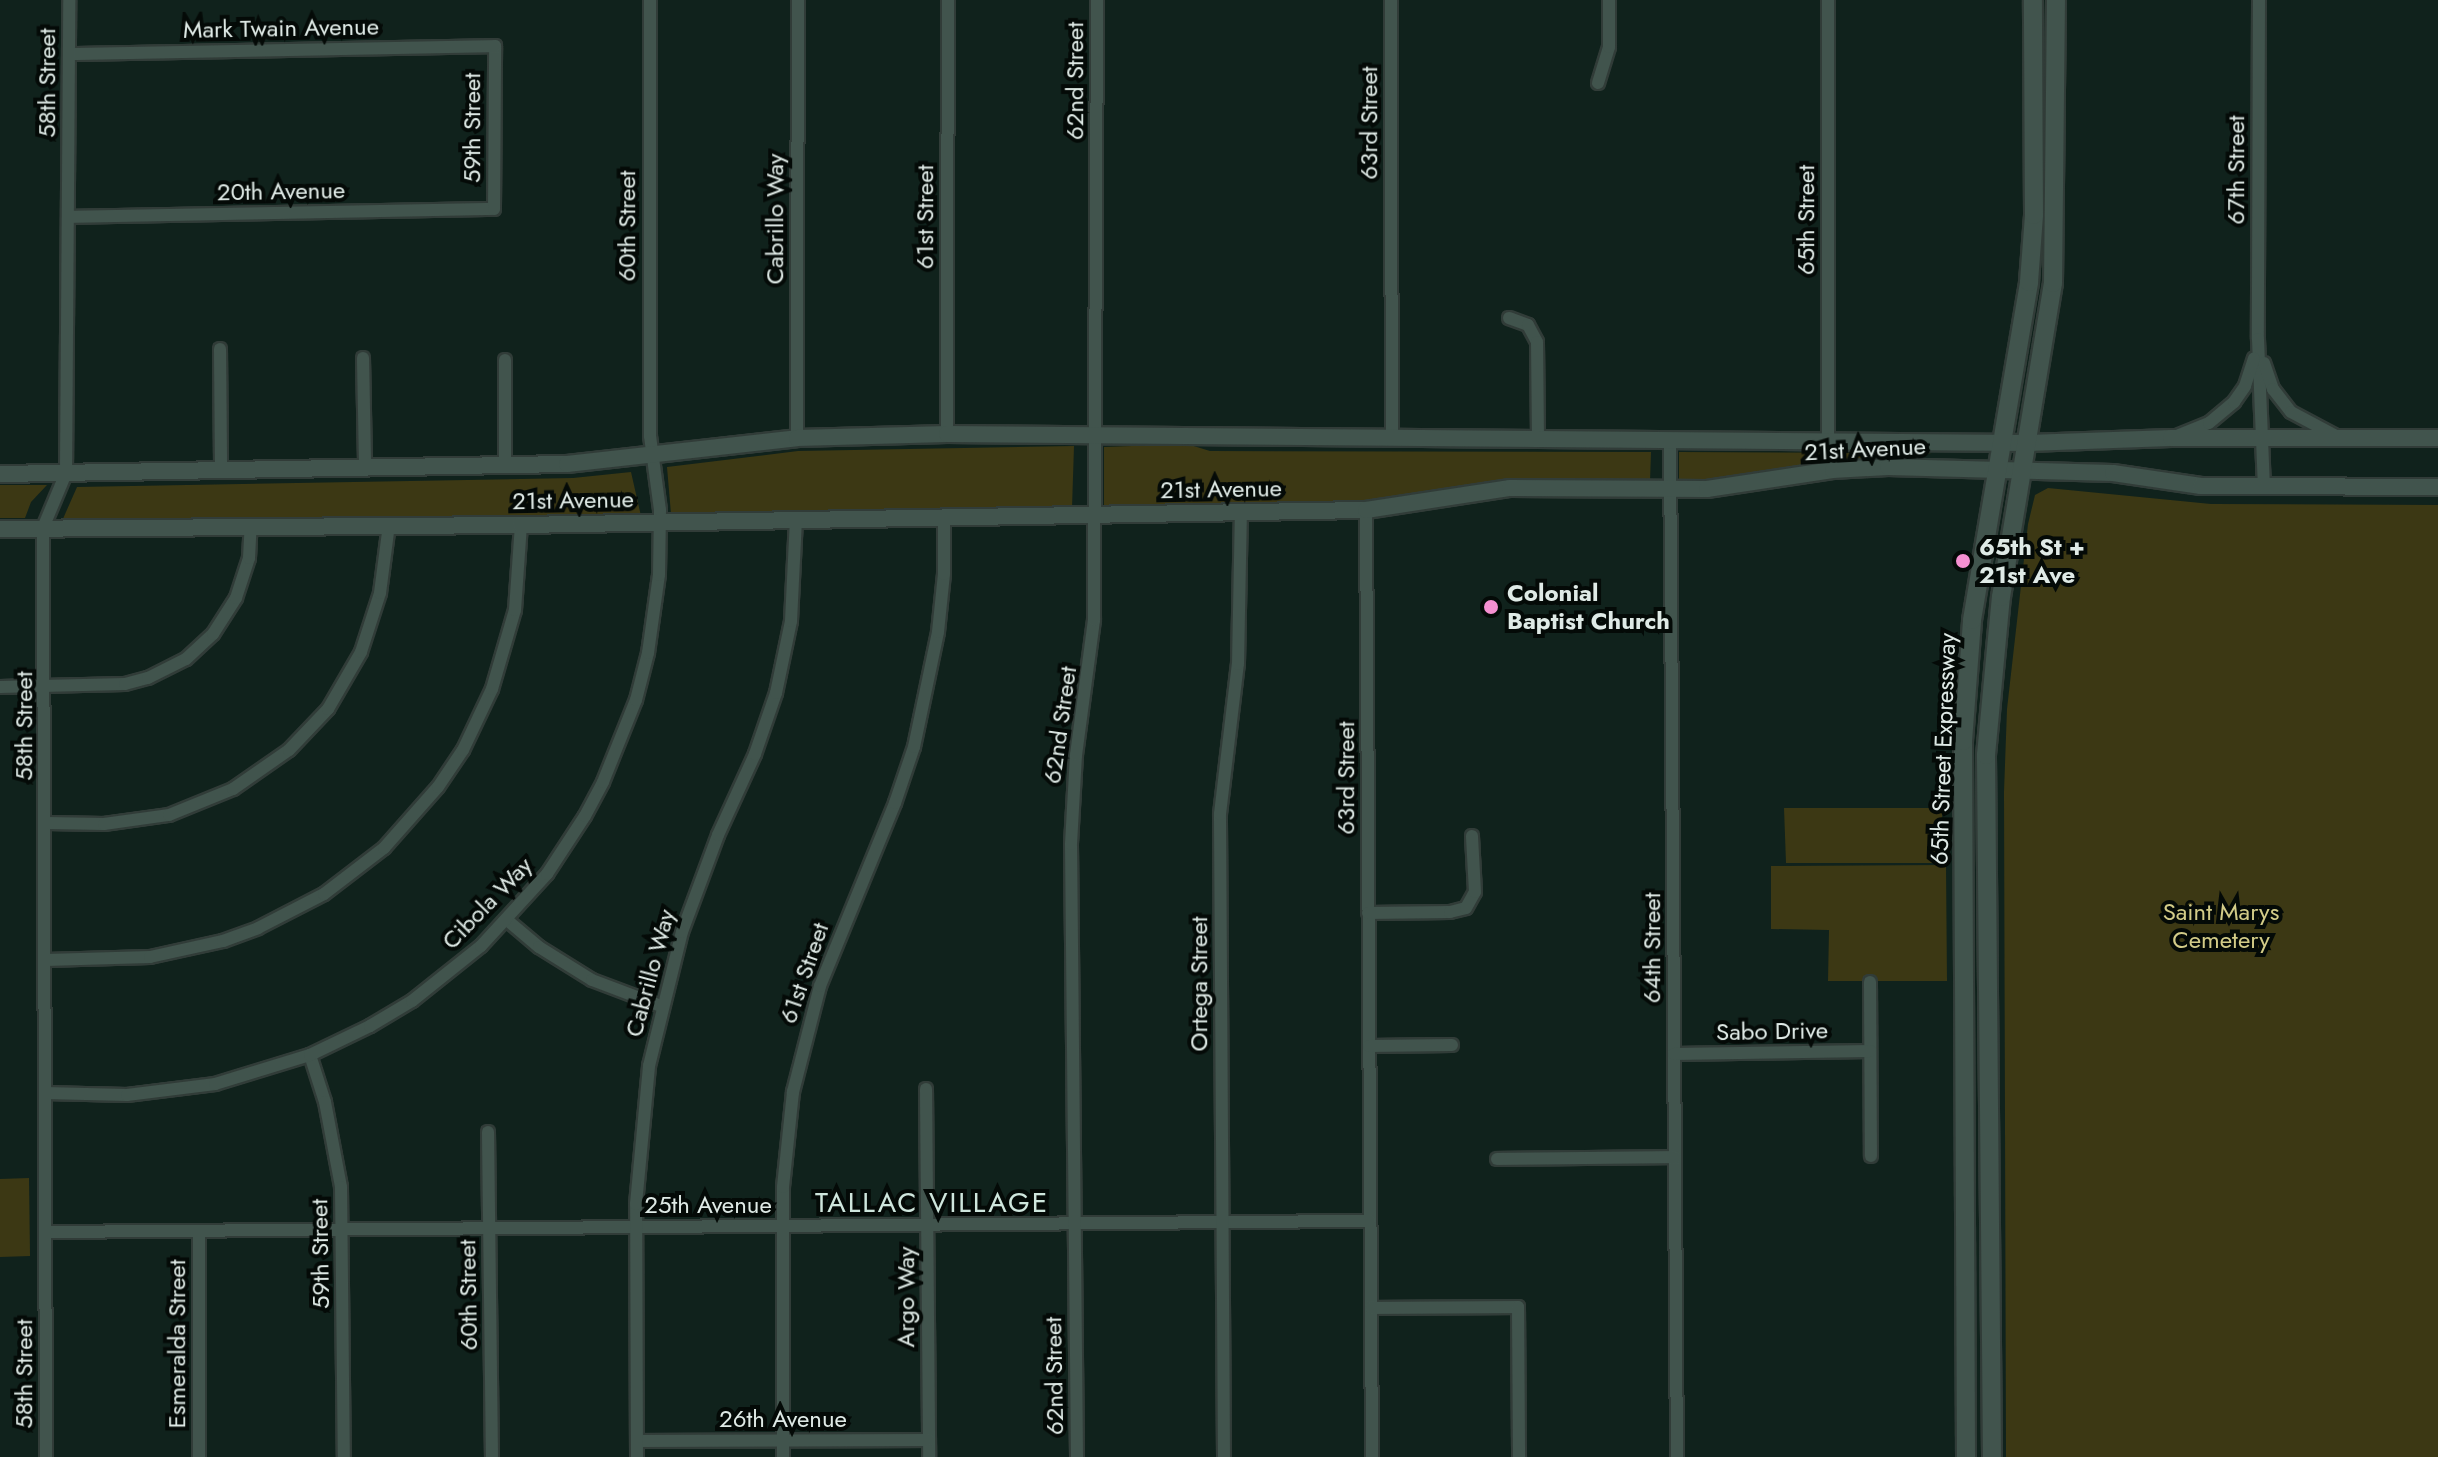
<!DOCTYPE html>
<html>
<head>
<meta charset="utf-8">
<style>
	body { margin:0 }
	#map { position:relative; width:2438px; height:1457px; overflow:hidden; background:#10221c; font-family:Jost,sans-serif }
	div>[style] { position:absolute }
	.green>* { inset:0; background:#3c3814 }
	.roads { filter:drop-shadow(2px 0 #313c38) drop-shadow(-2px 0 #313c38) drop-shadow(0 2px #313c38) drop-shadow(0 -2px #313c38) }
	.minor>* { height:12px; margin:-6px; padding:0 6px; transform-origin:6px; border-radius:6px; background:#41544d }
	.tertiary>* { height:16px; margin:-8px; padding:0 8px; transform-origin:8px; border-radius:8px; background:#41544d }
	.secondary>* { height:18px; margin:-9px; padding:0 9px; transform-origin:9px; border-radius:9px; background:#41544d }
	.dots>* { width:22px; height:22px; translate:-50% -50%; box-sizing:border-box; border:4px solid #040a07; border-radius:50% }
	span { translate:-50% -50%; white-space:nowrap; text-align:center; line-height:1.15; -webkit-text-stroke:8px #040a07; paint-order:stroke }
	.street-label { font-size:24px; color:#dfeae6 }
	.poi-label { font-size:24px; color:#dfeae6; font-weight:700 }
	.left { translate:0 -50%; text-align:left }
	.park-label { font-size:24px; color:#d3cc88 }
	.quarter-label { font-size:28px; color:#cfe6dd; letter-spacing:2px }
</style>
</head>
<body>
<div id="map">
	<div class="green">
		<i style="clip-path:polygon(1187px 444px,1210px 451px,1651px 452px,1650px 482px,1511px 482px,1449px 488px,1366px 504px,1104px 510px,1104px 447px)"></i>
		<i style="clip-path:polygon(1074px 446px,1072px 508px,671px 514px,667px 467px,798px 451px)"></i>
		<i style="clip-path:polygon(1679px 452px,1932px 453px,1742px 479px,1679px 483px)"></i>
		<i style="clip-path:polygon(631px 472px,641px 516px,62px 521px,77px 487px,573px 478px)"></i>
		<i style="clip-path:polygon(0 485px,47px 485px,31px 502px,25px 518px,0 518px)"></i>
		<i style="clip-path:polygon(2048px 488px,2211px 504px,2438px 505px,2438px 1457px,2006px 1457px,2004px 792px,2007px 709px,2028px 524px,2035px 495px)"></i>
		<i style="clip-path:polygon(1784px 808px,1942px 808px,1943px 863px,1786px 863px)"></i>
		<i style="clip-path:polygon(1946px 865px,1947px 981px,1828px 981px,1829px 930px,1771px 929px,1771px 866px)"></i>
		<i style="clip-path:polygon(29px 1178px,30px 1256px,0 1257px,0 1179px)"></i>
	</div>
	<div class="roads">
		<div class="minor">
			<i style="left:1391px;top:0;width:438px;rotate:89.9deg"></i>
			<i style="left:1828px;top:0;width:440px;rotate:90deg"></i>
			<i style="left:2259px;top:0;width:339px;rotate:90.2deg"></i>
			<i style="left:2258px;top:339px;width:149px;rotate:87.7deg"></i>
			<i style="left:1598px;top:83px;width:38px;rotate:-73deg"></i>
			<i style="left:1609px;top:47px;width:47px;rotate:-90deg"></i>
			<i style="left:69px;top:217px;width:425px;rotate:-1.1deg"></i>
			<i style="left:494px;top:209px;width:163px;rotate:-89.6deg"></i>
			<i style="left:495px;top:46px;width:426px;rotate:178.9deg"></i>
			<i style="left:1509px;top:318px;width:20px;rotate:20deg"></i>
			<i style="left:1528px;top:325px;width:19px;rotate:62deg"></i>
			<i style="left:1537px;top:342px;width:98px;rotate:89.4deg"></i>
			<i style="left:220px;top:349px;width:121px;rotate:89.5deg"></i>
			<i style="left:363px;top:358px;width:109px;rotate:88.9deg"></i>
			<i style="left:505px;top:360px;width:104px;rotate:90deg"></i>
			<i style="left:2264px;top:363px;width:28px;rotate:71deg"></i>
			<i style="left:2273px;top:389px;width:29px;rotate:52deg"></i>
			<i style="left:2291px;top:412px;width:49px;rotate:28.1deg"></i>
			<i style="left:947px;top:434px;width:434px;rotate:-89.9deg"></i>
			<i style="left:2179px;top:435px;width:32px;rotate:-22deg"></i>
			<i style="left:2209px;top:423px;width:33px;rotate:-40deg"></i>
			<i style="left:2234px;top:402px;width:19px;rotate:-55deg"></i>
			<i style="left:2245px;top:386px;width:29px;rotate:-72deg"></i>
			<i style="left:797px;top:438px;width:438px;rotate:-89.9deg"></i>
			<i style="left:1670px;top:440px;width:1017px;rotate:89.61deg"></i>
			<i style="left:1366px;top:510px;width:947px;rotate:89.64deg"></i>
			<i style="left:0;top:687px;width:125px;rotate:-1.4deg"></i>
			<i style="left:125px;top:684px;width:24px;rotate:-15deg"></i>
			<i style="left:148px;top:678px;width:42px;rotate:-26.6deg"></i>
			<i style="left:186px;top:659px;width:37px;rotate:-43deg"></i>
			<i style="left:213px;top:634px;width:43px;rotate:-57.4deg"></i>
			<i style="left:236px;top:598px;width:42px;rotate:-72deg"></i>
			<i style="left:249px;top:558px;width:33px;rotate:-87deg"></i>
			<i style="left:47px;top:823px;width:57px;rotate:1deg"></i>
			<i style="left:104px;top:824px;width:66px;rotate:-7.9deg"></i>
			<i style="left:169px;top:815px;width:69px;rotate:-22.1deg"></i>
			<i style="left:233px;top:789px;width:68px;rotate:-34.9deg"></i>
			<i style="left:289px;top:750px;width:57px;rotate:-46.4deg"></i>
			<i style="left:328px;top:709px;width:66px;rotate:-59.9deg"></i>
			<i style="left:361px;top:652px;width:62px;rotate:-72.1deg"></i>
			<i style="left:380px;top:593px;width:69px;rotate:-82.5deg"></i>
			<i style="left:1368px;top:913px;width:82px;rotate:-0.7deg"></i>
			<i style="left:1450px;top:912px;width:16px;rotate:-14deg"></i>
			<i style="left:1466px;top:908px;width:18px;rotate:-61deg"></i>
			<i style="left:1475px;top:892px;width:56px;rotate:-93.1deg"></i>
			<i style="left:507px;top:920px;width:42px;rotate:40.2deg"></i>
			<i style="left:539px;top:947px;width:62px;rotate:31.9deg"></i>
			<i style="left:592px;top:980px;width:74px;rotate:20.6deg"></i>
			<i style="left:46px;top:960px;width:104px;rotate:-1.7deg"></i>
			<i style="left:150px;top:957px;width:75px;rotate:-12.4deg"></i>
			<i style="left:223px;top:941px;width:37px;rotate:-20deg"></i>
			<i style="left:258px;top:928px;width:74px;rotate:-27.3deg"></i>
			<i style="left:324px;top:894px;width:76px;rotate:-37.5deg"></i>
			<i style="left:384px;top:848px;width:81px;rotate:-48.5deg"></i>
			<i style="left:438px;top:787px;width:45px;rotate:-56deg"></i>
			<i style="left:463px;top:750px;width:68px;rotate:-64.6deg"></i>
			<i style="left:492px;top:689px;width:82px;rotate:-73.8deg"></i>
			<i style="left:515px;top:610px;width:85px;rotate:-86deg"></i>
			<i style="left:1870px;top:982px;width:174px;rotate:89.7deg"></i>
			<i style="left:1369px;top:1046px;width:83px;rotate:-0.7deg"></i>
			<i style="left:1674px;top:1054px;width:196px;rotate:-0.9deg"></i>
			<i style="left:310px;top:1055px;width:49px;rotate:72.3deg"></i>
			<i style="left:325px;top:1102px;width:86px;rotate:79.3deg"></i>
			<i style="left:341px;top:1187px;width:270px;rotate:89.4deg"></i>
			<i style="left:926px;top:1089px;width:368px;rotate:89.5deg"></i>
			<i style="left:45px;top:1093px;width:82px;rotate:1.4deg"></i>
			<i style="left:127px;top:1095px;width:89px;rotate:-7.1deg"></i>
			<i style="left:215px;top:1084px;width:99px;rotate:-17deg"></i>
			<i style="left:310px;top:1055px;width:67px;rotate:-25.8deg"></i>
			<i style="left:370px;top:1026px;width:49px;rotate:-30.8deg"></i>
			<i style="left:412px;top:1001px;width:88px;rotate:-38.6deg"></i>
			<i style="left:481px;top:946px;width:98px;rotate:-47.5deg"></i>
			<i style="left:547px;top:874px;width:69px;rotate:-56.8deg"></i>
			<i style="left:585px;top:816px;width:38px;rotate:-62deg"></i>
			<i style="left:603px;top:782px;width:88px;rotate:-68.1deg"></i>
			<i style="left:636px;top:700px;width:49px;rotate:-75.7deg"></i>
			<i style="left:648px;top:653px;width:79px;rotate:-82deg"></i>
			<i style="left:659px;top:575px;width:65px;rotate:-89.1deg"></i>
			<i style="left:660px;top:510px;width:75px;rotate:-97.7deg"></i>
			<i style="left:650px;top:436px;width:436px;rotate:-90deg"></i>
			<i style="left:488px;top:1132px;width:325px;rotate:89.3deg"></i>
			<i style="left:1497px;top:1159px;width:178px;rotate:-0.6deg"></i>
			<i style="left:46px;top:1232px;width:1324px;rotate:-0.48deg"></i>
			<i style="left:1371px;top:1308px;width:147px;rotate:-0.4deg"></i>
			<i style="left:1518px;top:1307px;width:150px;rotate:89.6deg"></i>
			<i style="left:637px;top:1441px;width:292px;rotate:-0.2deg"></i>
			<i style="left:46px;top:1457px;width:929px;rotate:-90.19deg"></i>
			<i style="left:43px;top:528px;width:60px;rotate:-67.3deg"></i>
			<i style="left:66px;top:473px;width:473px;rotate:-89.6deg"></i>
			<i style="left:199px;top:1457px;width:225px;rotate:-90deg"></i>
			<i style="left:637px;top:1457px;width:253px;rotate:-90.2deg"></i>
			<i style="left:636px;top:1204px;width:139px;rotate:-84.6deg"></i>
			<i style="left:649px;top:1066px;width:138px;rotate:-76.2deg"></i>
			<i style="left:682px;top:932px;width:103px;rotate:-69.6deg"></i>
			<i style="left:718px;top:835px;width:89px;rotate:-65.4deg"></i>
			<i style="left:755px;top:754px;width:65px;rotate:-71deg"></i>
			<i style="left:776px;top:693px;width:74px;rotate:-78.2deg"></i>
			<i style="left:791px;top:621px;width:103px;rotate:-87.2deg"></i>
			<i style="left:783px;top:1457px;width:270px;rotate:-90deg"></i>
			<i style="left:783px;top:1187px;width:96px;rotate:-84deg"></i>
			<i style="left:793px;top:1092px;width:109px;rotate:-75.7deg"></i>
			<i style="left:820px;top:986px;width:198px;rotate:-67.7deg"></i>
			<i style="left:895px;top:803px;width:59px;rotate:-71.3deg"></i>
			<i style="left:914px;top:747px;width:117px;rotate:-78.2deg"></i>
			<i style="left:938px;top:632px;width:58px;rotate:-84.1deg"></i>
			<i style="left:944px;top:574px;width:57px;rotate:-90deg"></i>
			<i style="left:1077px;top:1457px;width:613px;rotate:-90.56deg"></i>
			<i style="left:1071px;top:844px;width:89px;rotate:-86.8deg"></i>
			<i style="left:1076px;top:755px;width:136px;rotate:-82.4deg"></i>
			<i style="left:1094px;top:620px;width:620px;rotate:-89.72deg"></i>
			<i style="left:1224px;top:1457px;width:643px;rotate:-90.36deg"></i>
			<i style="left:1220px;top:814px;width:151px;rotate:-83.2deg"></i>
			<i style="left:1238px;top:664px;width:151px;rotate:-88.9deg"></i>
		</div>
		<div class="tertiary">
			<i style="left:0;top:474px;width:567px;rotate:-1.01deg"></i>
			<i style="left:567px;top:464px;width:231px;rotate:-6.4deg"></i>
			<i style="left:797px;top:438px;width:150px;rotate:-1.5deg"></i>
			<i style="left:947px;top:434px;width:1081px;rotate:0.48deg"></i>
			<i style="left:2028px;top:443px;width:143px;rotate:-2deg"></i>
			<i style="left:2171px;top:438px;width:267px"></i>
			<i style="left:0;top:529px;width:521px;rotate:-0.44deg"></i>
			<i style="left:521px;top:525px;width:845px;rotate:-1.02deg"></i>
			<i style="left:1366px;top:510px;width:146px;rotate:-8.7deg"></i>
			<i style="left:1510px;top:488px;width:197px;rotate:0.3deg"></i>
			<i style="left:1707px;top:489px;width:127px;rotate:-8.6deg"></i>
			<i style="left:1833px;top:470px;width:55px;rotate:-3.1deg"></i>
			<i style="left:1888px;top:467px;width:225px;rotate:1.5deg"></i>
			<i style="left:2113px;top:473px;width:89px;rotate:8.4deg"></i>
			<i style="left:2201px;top:486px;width:237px;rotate:0.2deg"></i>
		</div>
		<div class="secondary">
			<i style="left:1966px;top:1457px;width:716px;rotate:-90.24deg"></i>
			<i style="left:1963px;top:741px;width:121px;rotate:-85.7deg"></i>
			<i style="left:1972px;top:620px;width:343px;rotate:-80.4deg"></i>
			<i style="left:2029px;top:282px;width:67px;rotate:-85.7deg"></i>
			<i style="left:2034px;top:215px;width:215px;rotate:-90.3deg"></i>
			<i style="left:1992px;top:1457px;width:702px;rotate:-90.49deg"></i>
			<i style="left:1986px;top:755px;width:159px;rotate:-84.6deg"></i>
			<i style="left:2001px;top:597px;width:318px;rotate:-80.6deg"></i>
			<i style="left:2053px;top:283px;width:283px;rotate:-89.4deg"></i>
		</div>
	</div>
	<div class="dots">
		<i style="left:1963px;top:561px;background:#f590d1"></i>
		<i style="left:1491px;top:607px;background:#f590d1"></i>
	</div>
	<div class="street-label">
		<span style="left:281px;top:28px;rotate:-1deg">Mark Twain Avenue</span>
		<span style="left:1075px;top:81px;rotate:-90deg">62nd Street</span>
		<span style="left:47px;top:83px;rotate:-90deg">58th Street</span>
		<span style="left:1369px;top:123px;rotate:-90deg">63rd Street</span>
		<span style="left:472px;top:128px;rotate:-90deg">59th Street</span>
		<span style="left:2236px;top:170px;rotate:-90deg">67th Street</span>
		<span style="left:281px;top:191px;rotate:-1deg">20th Avenue</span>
		<span style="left:925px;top:217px;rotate:-90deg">61st Street</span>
		<span style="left:775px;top:219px;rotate:-90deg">Cabrillo Way</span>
		<span style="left:1806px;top:220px;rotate:-90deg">65th Street</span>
		<span style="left:627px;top:226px;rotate:-90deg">60th Street</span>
		<span style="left:1865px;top:449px;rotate:-3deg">21st Avenue</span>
		<span style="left:1221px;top:489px;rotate:-1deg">21st Avenue</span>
		<span style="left:573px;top:500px;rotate:-1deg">21st Avenue</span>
		<span style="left:1060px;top:725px;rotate:-82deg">62nd Street</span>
		<span style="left:24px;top:726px;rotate:-90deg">58th Street</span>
		<span style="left:1943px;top:749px;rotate:-88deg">65th Street Expressway</span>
		<span style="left:1346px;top:778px;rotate:-90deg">63rd Street</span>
		<span style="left:487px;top:903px;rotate:-46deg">Cibola Way</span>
		<span style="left:1652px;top:948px;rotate:-90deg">64th Street</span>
		<span style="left:650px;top:973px;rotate:-75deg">Cabrillo Way</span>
		<span style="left:804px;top:973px;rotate:-71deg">61st Street</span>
		<span style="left:1199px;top:984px;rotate:-90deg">Ortega Street</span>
		<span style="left:1772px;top:1031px;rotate:-1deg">Sabo Drive</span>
		<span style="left:708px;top:1205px">25th Avenue</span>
		<span style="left:320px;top:1254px;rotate:-91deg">59th Street</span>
		<span style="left:468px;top:1295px;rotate:-91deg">60th Street</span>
		<span style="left:906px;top:1297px;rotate:-90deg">Argo Way</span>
		<span style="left:177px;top:1344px;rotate:-90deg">Esmeralda Street</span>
		<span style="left:24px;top:1374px;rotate:-90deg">58th Street</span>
		<span style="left:1054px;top:1376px;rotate:-91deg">62nd Street</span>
		<span style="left:783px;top:1419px">26th Avenue</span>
	</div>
	<div class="poi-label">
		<span class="left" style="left:1979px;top:561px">65th St +<br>21st Ave</span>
		<span class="left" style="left:1507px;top:607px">Colonial<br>Baptist Church</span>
	</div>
	<div class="park-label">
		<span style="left:2221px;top:926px">Saint Marys<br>Cemetery</span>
	</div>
	<div class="quarter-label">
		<span style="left:932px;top:1203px">TALLAC VILLAGE</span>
	</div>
</div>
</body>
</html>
